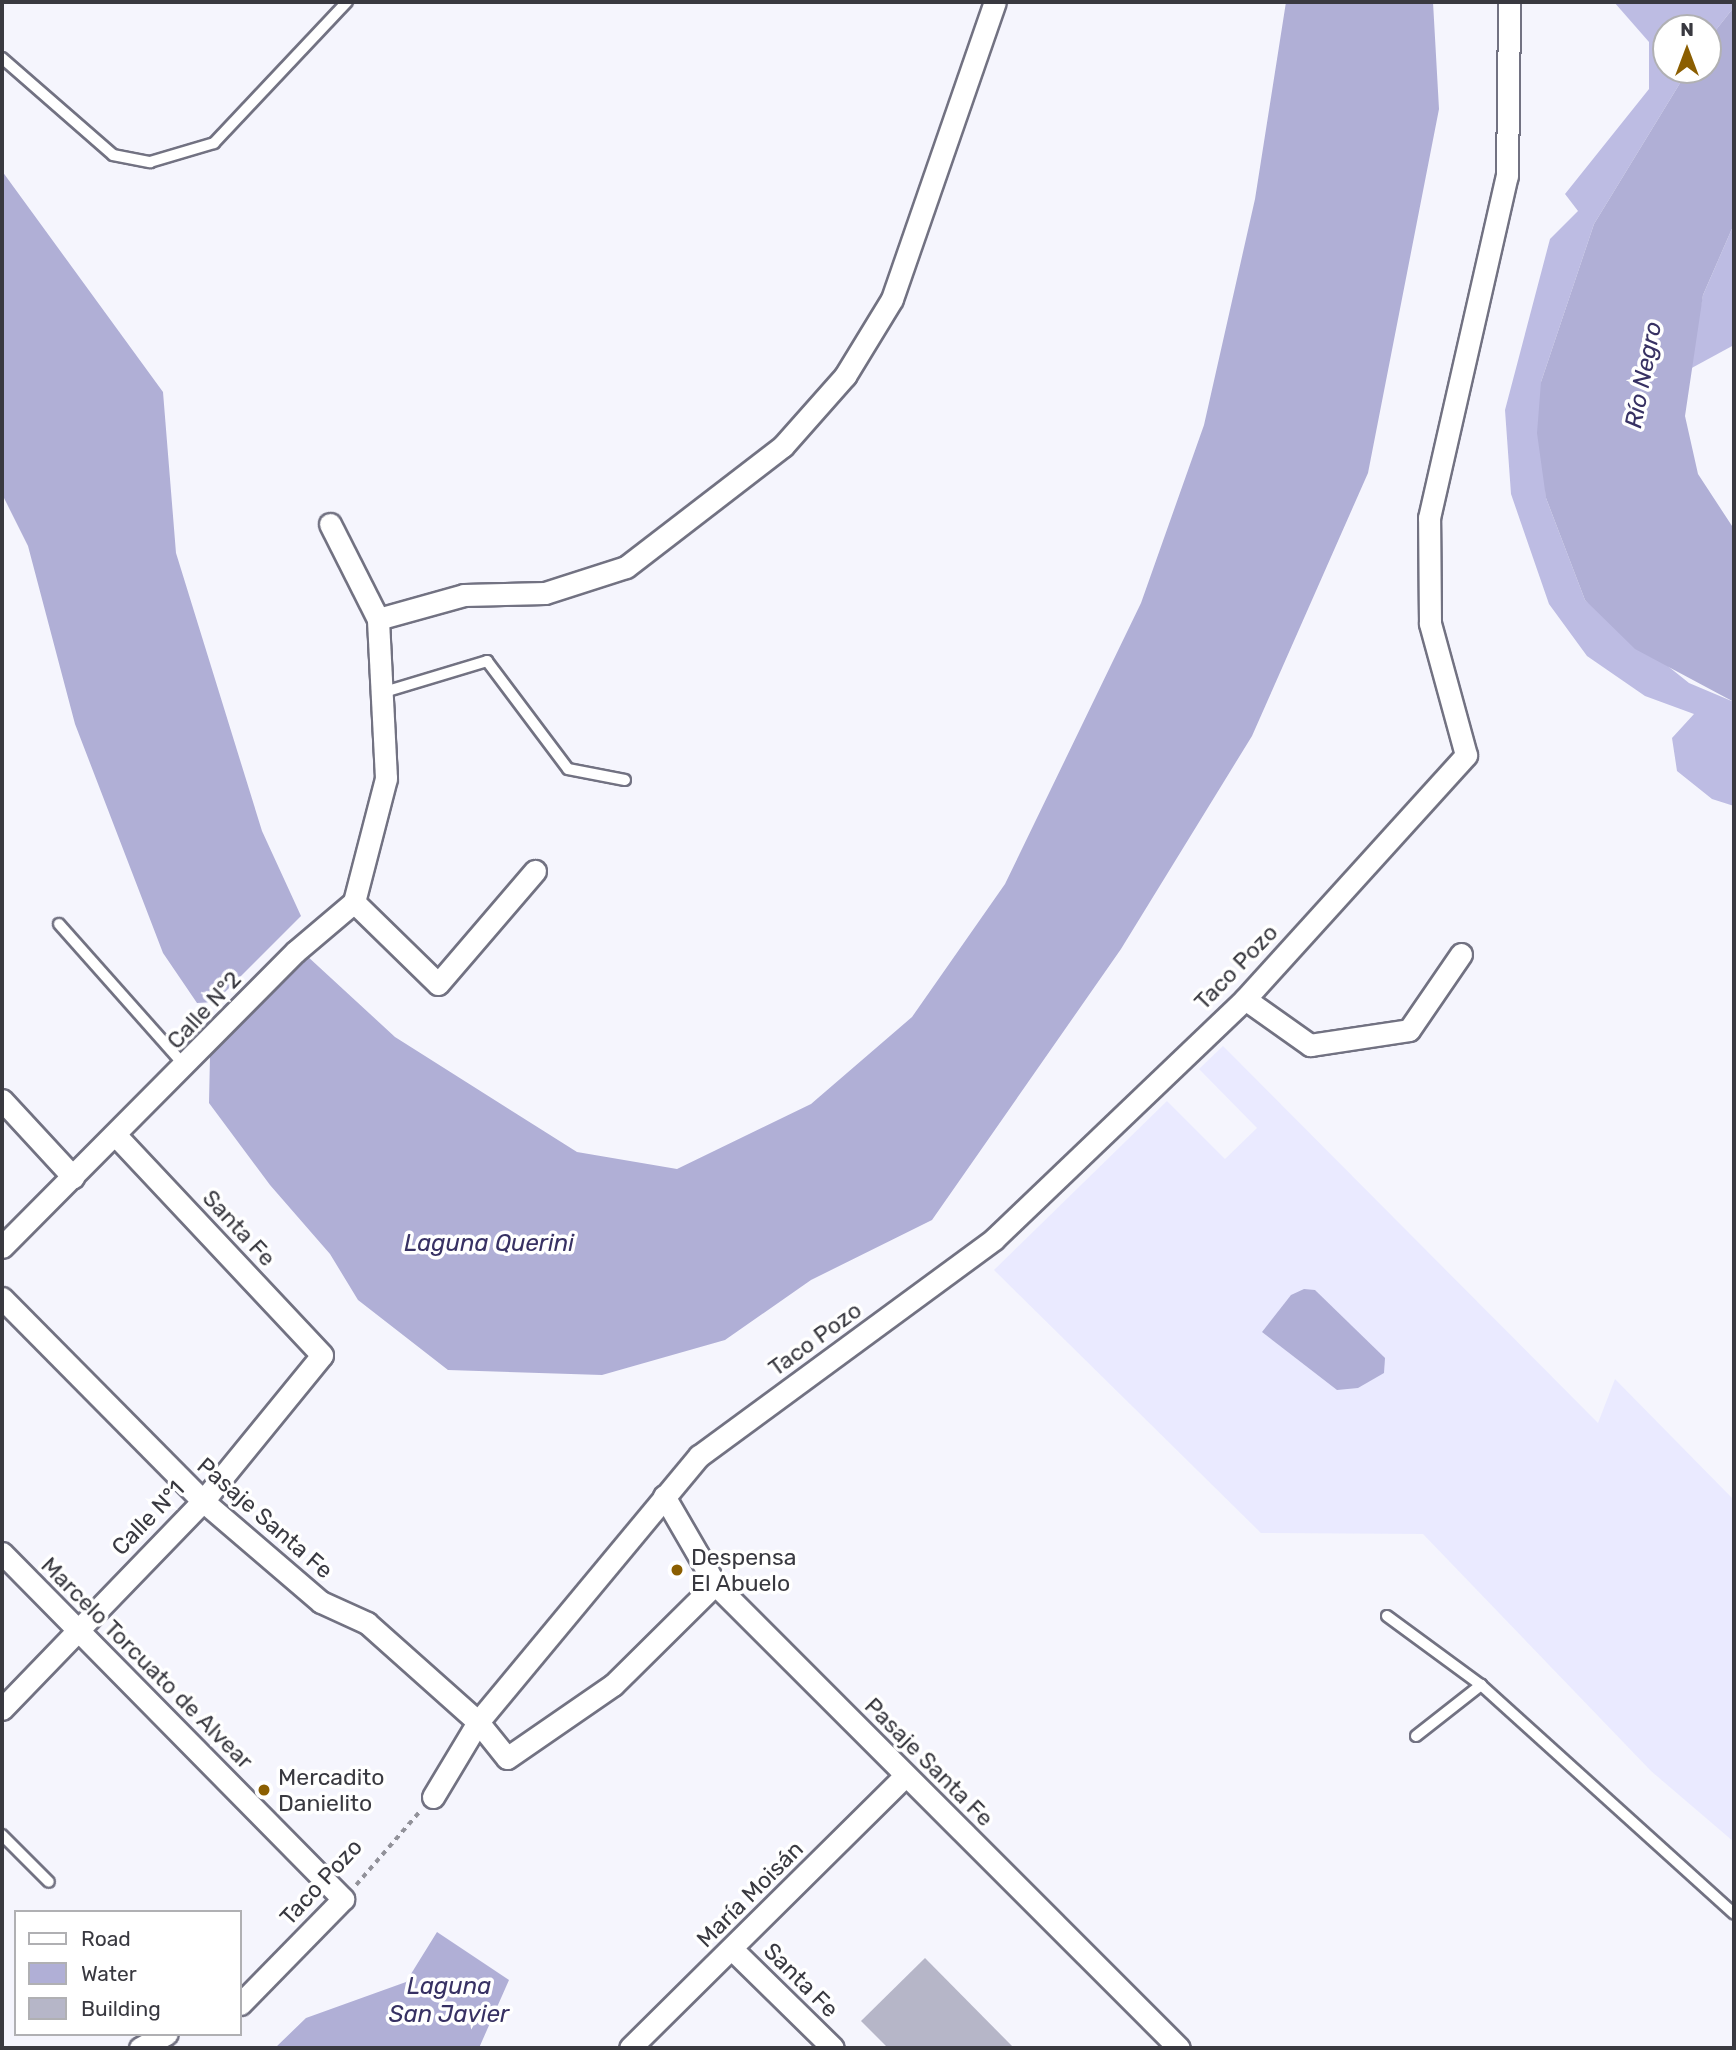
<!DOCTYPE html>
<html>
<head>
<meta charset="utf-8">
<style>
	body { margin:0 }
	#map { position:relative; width:1736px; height:2050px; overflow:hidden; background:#f5f5fd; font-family:Rubik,sans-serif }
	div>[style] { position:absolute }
	.built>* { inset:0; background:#eaeaff }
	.forest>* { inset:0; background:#bdbce3 }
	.water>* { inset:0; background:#b0afd6 }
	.building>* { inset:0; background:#b6b6c8 }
	.path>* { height:3.5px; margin-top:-1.75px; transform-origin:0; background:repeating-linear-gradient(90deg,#92929a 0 5px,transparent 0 10px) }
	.roads { filter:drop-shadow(2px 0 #727282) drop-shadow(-2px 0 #727282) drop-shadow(0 2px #727282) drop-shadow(0 -2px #727282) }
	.service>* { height:10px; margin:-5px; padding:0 5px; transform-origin:5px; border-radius:5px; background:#fff }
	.minor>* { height:21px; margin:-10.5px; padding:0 10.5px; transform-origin:10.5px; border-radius:10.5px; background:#fff }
	.dots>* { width:19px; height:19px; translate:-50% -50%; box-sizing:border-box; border:4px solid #fff; border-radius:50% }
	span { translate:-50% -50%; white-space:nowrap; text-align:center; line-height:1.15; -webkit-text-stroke:7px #fff; paint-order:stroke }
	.street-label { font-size:23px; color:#393940 }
	.poi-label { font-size:23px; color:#393940 }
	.left { translate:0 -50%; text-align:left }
	.water-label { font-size:24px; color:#373163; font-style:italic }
	.frame { position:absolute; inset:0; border:4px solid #393940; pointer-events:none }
	.legend { position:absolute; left:14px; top:1910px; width:228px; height:126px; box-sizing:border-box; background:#fff; border:2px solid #b0b0b3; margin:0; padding:9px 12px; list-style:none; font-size:21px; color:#393940 }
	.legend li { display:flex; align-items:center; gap:14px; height:35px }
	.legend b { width:35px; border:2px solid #b0b0b3 }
	.north { position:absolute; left:1652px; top:14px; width:70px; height:70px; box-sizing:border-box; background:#fff; border:2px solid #b0b0b3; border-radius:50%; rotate:0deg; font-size:19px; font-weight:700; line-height:28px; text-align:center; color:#393940 }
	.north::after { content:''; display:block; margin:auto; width:24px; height:32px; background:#8b5e01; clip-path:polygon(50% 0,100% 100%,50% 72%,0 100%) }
</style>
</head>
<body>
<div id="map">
	<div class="built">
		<i style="clip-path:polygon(1223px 1046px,1598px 1423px,1615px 1379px,1734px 1500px,1734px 1842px,1651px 1771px,1423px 1534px,1261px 1533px,994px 1270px,1167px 1101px,1225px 1159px,1257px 1128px,1199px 1069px)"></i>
	</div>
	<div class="forest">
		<i style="clip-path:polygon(1614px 2px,1734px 2px,1734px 7px,1708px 40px,1708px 28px,1666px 28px,1666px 70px,1688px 70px,1594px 224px,1541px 382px,1546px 498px,1585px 600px,1689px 683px,1734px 702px,1734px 806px,1712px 799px,1677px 771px,1672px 738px,1694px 714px,1645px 696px,1587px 656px,1549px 604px,1511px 494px,1505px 410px,1550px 239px,1578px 211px,1565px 194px,1649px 89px,1649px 42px)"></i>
		<i style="clip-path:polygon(1734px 224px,1734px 345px,1688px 370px,1703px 295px)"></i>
	</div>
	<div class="water">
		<i style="clip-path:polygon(1286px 2px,1433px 2px,1439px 109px,1368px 473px,1252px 736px,1121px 949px,932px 1220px,811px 1280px,725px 1340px,602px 1375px,448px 1370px,358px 1300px,330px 1254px,270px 1185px,209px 1103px,210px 1055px,306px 955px,395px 1037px,577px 1152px,677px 1169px,811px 1104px,912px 1017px,1005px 884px,1141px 603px,1204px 425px,1255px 199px)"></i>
		<i style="clip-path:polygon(1734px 7px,1734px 224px,1703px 295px,1685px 416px,1698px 474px,1734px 529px,1734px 702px,1635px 649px,1585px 600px,1546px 498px,1537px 433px,1541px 382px,1594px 224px,1688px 70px,1708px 70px,1708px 40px)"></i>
		<i style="clip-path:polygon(2px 171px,163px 392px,176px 553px,262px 831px,301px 916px,215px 1002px,197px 1003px,163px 953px,75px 724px,28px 546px,2px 494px)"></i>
		<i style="clip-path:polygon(1304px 1289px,1315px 1290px,1385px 1358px,1384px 1373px,1358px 1388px,1337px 1390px,1262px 1332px,1291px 1295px)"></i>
		<i style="clip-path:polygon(437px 1932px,509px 1980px,479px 2048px,275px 2048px,306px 2018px,406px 1982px)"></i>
	</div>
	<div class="building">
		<i style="clip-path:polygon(925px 1958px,1014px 2048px,888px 2048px,861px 2021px)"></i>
	</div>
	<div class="path">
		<i style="left:356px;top:1885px;width:98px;rotate:-49.1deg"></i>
	</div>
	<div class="roads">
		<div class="service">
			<i style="left:2px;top:58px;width:147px;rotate:41.1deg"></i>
			<i style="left:113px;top:155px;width:38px;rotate:11deg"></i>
			<i style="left:150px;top:162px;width:67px;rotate:-16.5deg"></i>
			<i style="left:214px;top:143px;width:194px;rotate:-46.7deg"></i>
			<i style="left:381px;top:693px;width:111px;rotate:-16.8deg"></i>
			<i style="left:487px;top:661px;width:135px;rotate:53.1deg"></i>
			<i style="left:568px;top:769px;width:58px;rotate:10.9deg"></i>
			<i style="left:59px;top:924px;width:188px;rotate:48.4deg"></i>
			<i style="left:1387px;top:1616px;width:117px;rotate:36.3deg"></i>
			<i style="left:1416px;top:1736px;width:83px;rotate:-38.1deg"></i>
			<i style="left:1481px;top:1685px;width:341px;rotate:42.1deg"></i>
			<i style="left:2px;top:1835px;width:66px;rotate:45deg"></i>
		</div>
		<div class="minor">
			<i style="left:330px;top:524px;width:106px;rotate:63.2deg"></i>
			<i style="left:354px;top:902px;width:117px;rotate:44.3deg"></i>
			<i style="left:438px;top:984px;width:149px;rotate:-49.4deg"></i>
			<i style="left:1245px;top:999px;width:80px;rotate:35.3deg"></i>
			<i style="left:1310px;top:1045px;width:100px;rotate:-8.6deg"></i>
			<i style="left:1409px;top:1030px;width:92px;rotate:-55.6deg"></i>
			<i style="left:2px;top:1100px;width:105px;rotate:47.3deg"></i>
			<i style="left:2px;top:1247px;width:416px;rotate:-45.2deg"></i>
			<i style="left:295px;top:952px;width:77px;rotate:-40.3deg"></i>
			<i style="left:354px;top:902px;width:128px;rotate:-75.5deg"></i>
			<i style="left:386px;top:778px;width:159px;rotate:-92.9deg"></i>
			<i style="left:378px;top:619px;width:89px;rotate:-15.6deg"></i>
			<i style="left:464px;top:595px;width:81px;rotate:-1.4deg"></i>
			<i style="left:545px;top:593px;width:85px;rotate:-17.8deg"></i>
			<i style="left:626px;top:567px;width:198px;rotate:-37.6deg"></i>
			<i style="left:783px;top:446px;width:94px;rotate:-48.5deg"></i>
			<i style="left:845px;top:376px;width:90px;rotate:-58.6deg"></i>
			<i style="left:892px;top:299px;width:314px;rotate:-70.9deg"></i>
			<i style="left:2px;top:1298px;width:286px;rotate:45.3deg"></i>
			<i style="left:203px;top:1501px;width:155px;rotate:40.6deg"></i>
			<i style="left:321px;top:1602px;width:51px;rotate:24.5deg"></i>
			<i style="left:367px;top:1623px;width:149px;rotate:41.7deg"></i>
			<i style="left:478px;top:1722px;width:46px;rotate:51.1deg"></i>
			<i style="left:507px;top:1758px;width:129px;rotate:-34.6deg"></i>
			<i style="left:613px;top:1685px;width:144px;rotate:-44.7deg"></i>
			<i style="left:664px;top:1496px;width:102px;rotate:59.9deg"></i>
			<i style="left:715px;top:1584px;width:656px;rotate:45deg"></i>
			<i style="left:2px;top:1553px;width:486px;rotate:45.4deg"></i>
			<i style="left:343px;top:1899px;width:147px;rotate:134.4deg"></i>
			<i style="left:2px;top:1709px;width:289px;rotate:-46deg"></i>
			<i style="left:203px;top:1501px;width:188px;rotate:-50.8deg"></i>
			<i style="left:322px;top:1355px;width:299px;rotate:-133.2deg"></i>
			<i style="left:433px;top:1797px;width:87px;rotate:-59deg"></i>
			<i style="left:478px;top:1722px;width:346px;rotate:-50.3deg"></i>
			<i style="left:699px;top:1456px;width:366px;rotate:-36.3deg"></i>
			<i style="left:994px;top:1239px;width:347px;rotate:-43.7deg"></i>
			<i style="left:1245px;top:999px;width:329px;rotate:-47.8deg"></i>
			<i style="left:1466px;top:755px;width:137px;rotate:-105.3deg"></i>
			<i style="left:1430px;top:623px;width:105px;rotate:-90.5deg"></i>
			<i style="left:1429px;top:518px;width:351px;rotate:-77.2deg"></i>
			<i style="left:1507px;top:176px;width:174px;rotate:-89.3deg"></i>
			<i style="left:732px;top:1949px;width:141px;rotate:44.4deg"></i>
			<i style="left:140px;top:2048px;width:30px;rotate:-28deg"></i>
			<i style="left:630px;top:2048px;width:387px;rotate:-44.7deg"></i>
		</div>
	</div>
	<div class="dots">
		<i style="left:677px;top:1570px;background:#8b5e01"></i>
		<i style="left:264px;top:1790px;background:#8b5e01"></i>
	</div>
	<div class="street-label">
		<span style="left:1236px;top:967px;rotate:-46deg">Taco Pozo</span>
		<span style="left:204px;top:1010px;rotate:-47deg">Calle N°2</span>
		<span style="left:239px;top:1228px;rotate:47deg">Santa Fe</span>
		<span style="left:815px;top:1339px;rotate:-36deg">Taco Pozo</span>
		<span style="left:148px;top:1518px;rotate:-46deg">Calle N°1</span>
		<span style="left:265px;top:1518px;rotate:41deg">Pasaje Santa Fe</span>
		<span style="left:147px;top:1663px;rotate:45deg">Marcelo Torcuato de Alvear</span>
		<span style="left:929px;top:1762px;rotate:45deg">Pasaje Santa Fe</span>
		<span style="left:321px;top:1882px;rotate:-47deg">Taco Pozo</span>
		<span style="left:750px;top:1894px;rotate:-45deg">María Moisán</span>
		<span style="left:801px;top:1980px;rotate:45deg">Santa Fe</span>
	</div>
	<div class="poi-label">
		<span class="left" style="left:691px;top:1570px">Despensa<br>El Abuelo</span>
		<span class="left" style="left:278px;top:1790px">Mercadito<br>Danielito</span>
	</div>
	<div class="water-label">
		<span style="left:1644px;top:375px;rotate:-79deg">Río Negro</span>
		<span style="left:489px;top:1244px">Laguna Querini</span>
		<span style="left:449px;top:2001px">Laguna<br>San Javier</span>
	</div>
	<div class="frame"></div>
	<ul class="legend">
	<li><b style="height:9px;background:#fff"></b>Road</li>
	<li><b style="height:19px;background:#b0afd6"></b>Water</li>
	<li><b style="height:19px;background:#b6b6c8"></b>Building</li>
	</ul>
	<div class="north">N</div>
</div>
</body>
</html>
